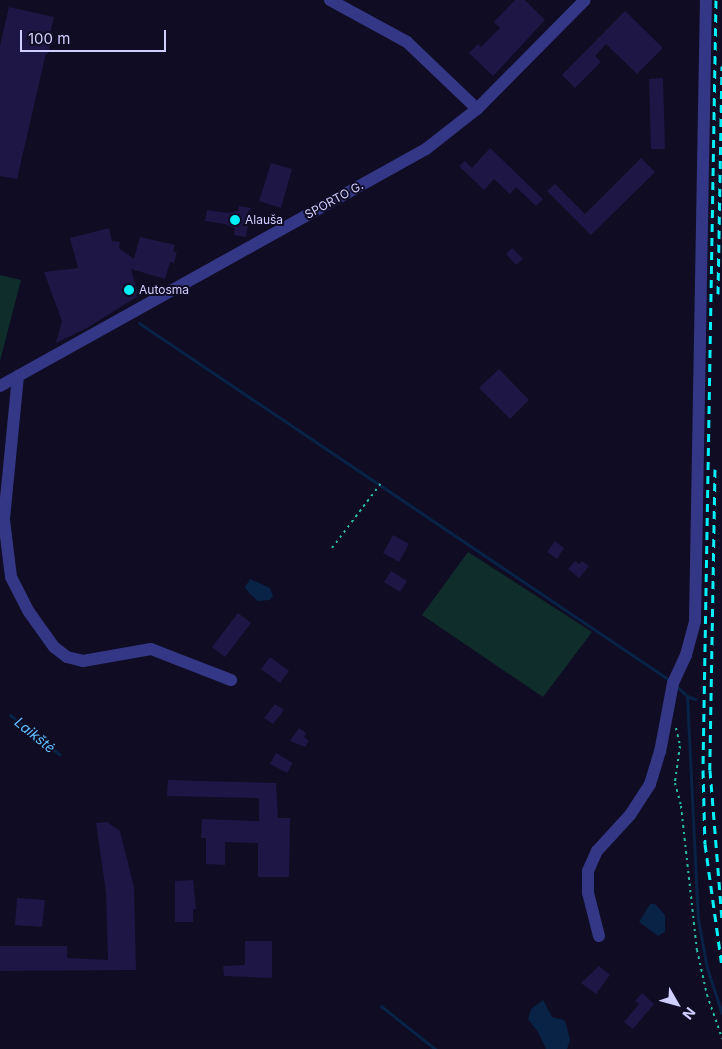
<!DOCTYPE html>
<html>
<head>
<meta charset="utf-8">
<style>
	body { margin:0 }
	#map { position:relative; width:722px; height:1049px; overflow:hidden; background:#0f0c23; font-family:Inter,sans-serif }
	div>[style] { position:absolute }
	.green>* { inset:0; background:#0f2e2b }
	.water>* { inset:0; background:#082346 }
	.stream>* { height:3px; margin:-1.5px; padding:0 1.5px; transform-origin:1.5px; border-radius:1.5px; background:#082346 }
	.building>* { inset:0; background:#1e1745 }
	.path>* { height:2px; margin-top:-1px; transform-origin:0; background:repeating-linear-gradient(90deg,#27bba8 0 2.5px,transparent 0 6.5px) }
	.minor>* { height:12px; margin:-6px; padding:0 6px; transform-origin:6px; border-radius:6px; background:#343785 }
	.rail>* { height:3px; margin-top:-1.5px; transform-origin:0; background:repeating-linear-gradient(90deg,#00f1fa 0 8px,transparent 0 14px) }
	.dots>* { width:14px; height:14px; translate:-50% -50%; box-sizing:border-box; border:2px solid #0f0c23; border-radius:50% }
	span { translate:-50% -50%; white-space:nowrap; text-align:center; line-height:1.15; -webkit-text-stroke:4px #0f0c23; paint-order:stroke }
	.street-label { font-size:12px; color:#d1cfff }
	.poi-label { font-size:12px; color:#d1cfff }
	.left { translate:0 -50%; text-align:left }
	.water-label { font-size:14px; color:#5dbeff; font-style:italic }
	.north { position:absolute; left:652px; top:979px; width:50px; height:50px; -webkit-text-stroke:4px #0f0c23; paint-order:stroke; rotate:128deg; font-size:14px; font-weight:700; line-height:20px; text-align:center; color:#d1cfff }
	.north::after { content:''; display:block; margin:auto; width:18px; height:22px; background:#d1cfff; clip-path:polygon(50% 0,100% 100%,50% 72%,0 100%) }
	.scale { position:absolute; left:20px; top:30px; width:146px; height:22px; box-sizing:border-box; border:2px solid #d1cfff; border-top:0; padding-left:6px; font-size:15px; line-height:18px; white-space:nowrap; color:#d1cfff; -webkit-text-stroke:4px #0f0c23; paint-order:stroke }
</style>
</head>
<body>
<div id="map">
	<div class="green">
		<i style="clip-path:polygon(0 275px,21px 280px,0 361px)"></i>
		<i style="clip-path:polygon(468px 552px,592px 632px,543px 697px,422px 615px)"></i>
	</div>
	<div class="water">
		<i style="clip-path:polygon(250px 579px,270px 588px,273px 596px,270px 600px,258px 601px,249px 593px,245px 587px)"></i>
		<i style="clip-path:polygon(650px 904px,655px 904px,665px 915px,665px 932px,658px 936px,639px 922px)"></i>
		<i style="clip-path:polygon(543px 1000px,552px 1017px,564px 1020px,566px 1024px,570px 1040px,567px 1049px,546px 1049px,538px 1032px,528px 1019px,531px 1009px)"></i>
	</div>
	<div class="stream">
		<i style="left:139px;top:323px;width:638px;rotate:33.94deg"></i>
		<i style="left:677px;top:687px;width:13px;rotate:42deg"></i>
		<i style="left:687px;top:696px;width:9px;rotate:21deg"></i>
		<i style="left:687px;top:696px;width:223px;rotate:87.2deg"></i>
		<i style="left:698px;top:919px;width:50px;rotate:79.6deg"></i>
		<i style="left:707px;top:968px;width:48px;rotate:71.9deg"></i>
		<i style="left:10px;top:715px;width:63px;rotate:38.5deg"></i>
		<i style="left:381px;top:1006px;width:69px;rotate:38.5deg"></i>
	</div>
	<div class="building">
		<i style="clip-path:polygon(515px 0,525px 0,545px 20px,493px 76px,469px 53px,478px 44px,481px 47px,500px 28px,494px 22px)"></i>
		<i style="clip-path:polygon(9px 7px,54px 17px,48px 43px,50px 44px,48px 54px,46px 53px,17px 179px,0 176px,0 46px)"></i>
		<i style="clip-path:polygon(625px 11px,663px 48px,637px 74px,606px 44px,595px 56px,601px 62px,575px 88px,562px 75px)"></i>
		<i style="clip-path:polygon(663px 78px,665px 149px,651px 149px,649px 79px)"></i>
		<i style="clip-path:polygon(490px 148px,543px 199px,536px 206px,516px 187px,510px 194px,494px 179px,484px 190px,459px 166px,465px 161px,472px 168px)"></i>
		<i style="clip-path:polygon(641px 158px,655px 172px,591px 235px,547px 191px,555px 184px,585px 214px)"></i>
		<i style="clip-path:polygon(271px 163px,292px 169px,281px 208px,259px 201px)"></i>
		<i style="clip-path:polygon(239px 206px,251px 208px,246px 237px,234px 235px,235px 229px,225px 224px,205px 221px,207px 210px,228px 213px,238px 211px)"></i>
		<i style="clip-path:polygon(109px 228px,112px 241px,120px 242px,119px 248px,134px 259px,140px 237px,175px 245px,173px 251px,177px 252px,174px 263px,170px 262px,165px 279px,131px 269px,138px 296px,87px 328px,56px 343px,62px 321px,44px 272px,78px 268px,70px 238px)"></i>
		<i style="clip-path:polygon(512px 248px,523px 259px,516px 265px,506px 254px)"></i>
		<i style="clip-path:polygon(499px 369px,529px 400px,510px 419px,479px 388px)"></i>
		<i style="clip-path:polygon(393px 535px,409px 544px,399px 562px,383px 553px)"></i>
		<i style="clip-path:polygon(555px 541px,564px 548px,557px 559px,547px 552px)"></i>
		<i style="clip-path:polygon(575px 561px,579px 564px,582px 561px,589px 566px,579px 578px,568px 569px)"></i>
		<i style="clip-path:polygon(391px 571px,407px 581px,400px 592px,384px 582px)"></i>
		<i style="clip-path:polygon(238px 613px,251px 623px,225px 657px,212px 647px)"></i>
		<i style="clip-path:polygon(270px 657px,289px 671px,280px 683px,261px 669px)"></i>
		<i style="clip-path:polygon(275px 704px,284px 710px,273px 724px,264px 718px)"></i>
		<i style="clip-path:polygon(299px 728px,306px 733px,304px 737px,309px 741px,305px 747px,290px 741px)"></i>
		<i style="clip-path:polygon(276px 753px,293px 763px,287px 773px,270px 764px)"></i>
		<i style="clip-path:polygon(168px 780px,276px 783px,278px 818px,290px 818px,289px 877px,258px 877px,258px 843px,225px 842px,225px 865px,206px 864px,206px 838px,201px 838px,202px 819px,259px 821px,259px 798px,167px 796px)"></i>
		<i style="clip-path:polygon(107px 822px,120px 831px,134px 887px,136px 970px,0 971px,0 946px,67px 946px,67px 958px,108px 960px,106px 892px,96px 823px)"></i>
		<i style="clip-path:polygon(193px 880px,196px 909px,193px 909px,193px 922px,175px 922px,175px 881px)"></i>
		<i style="clip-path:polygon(17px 898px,45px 900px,42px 927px,15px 925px)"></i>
		<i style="clip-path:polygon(245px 941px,272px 941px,272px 978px,224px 976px,223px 966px,245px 965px)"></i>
		<i style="clip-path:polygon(599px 966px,610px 975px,596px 994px,581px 983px)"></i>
		<i style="clip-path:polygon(642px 993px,654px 1004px,633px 1029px,624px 1022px,639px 1004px,635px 1001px)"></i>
	</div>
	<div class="path">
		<i style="left:332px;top:548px;width:83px;rotate:-52.9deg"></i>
		<i style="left:676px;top:728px;width:18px;rotate:77deg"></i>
		<i style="left:680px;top:746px;width:37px;rotate:98deg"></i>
		<i style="left:675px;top:783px;width:24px;rotate:75deg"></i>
		<i style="left:681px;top:806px;width:145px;rotate:83.7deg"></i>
		<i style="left:697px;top:950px;width:46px;rotate:77.5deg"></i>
		<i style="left:707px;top:995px;width:46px;rotate:70.8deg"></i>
	</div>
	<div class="minor">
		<i style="left:330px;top:0;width:88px;rotate:28.6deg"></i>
		<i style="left:407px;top:42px;width:97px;rotate:43.7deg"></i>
		<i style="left:18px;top:376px;width:145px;rotate:95.6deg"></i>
		<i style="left:4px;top:520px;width:57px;rotate:83deg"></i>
		<i style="left:11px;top:577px;width:39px;rotate:63deg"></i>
		<i style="left:29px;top:612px;width:43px;rotate:54.5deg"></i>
		<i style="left:54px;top:647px;width:16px;rotate:38deg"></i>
		<i style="left:67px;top:657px;width:16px;rotate:14deg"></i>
		<i style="left:83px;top:661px;width:69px;rotate:-10deg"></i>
		<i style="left:151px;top:649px;width:86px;rotate:21.2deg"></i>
		<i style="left:0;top:386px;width:487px;rotate:-29.1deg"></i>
		<i style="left:426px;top:149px;width:65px;rotate:-38.1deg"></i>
		<i style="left:477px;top:109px;width:153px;rotate:-45.3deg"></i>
		<i style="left:599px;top:936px;width:44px;rotate:-104.3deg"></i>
		<i style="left:588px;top:893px;width:22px;rotate:-90deg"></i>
		<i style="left:588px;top:871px;width:22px;rotate:-66deg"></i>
		<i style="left:597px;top:851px;width:49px;rotate:-47.5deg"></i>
		<i style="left:630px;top:815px;width:37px;rotate:-57deg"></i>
		<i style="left:650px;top:784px;width:34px;rotate:-73deg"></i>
		<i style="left:660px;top:752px;width:70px;rotate:-79.3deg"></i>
		<i style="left:673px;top:683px;width:31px;rotate:-65deg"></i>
		<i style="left:686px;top:655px;width:35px;rotate:-75deg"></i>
		<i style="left:695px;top:621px;width:621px;rotate:-88.99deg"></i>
	</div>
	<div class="rail">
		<i style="left:716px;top:0;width:770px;rotate:90.97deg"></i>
		<i style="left:703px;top:770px;width:74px;rotate:88.5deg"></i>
		<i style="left:705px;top:844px;width:124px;rotate:82.1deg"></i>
		<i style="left:718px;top:294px;width:228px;rotate:-89deg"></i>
		<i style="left:715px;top:469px;width:301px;rotate:91deg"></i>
		<i style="left:710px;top:770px;width:150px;rotate:85.4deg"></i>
	</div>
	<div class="dots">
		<i style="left:235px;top:220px;background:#00f1fa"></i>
		<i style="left:129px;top:290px;background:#00f1fa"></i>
	</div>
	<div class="street-label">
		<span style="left:334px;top:200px;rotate:-29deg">SPORTO G.</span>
	</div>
	<div class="poi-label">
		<span class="left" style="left:245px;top:220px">Alauša</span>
		<span class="left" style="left:139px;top:290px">Autosma</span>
	</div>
	<div class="water-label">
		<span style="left:35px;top:735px;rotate:39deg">Laikštė</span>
	</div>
	<div class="north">N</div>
	<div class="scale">100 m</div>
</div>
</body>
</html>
